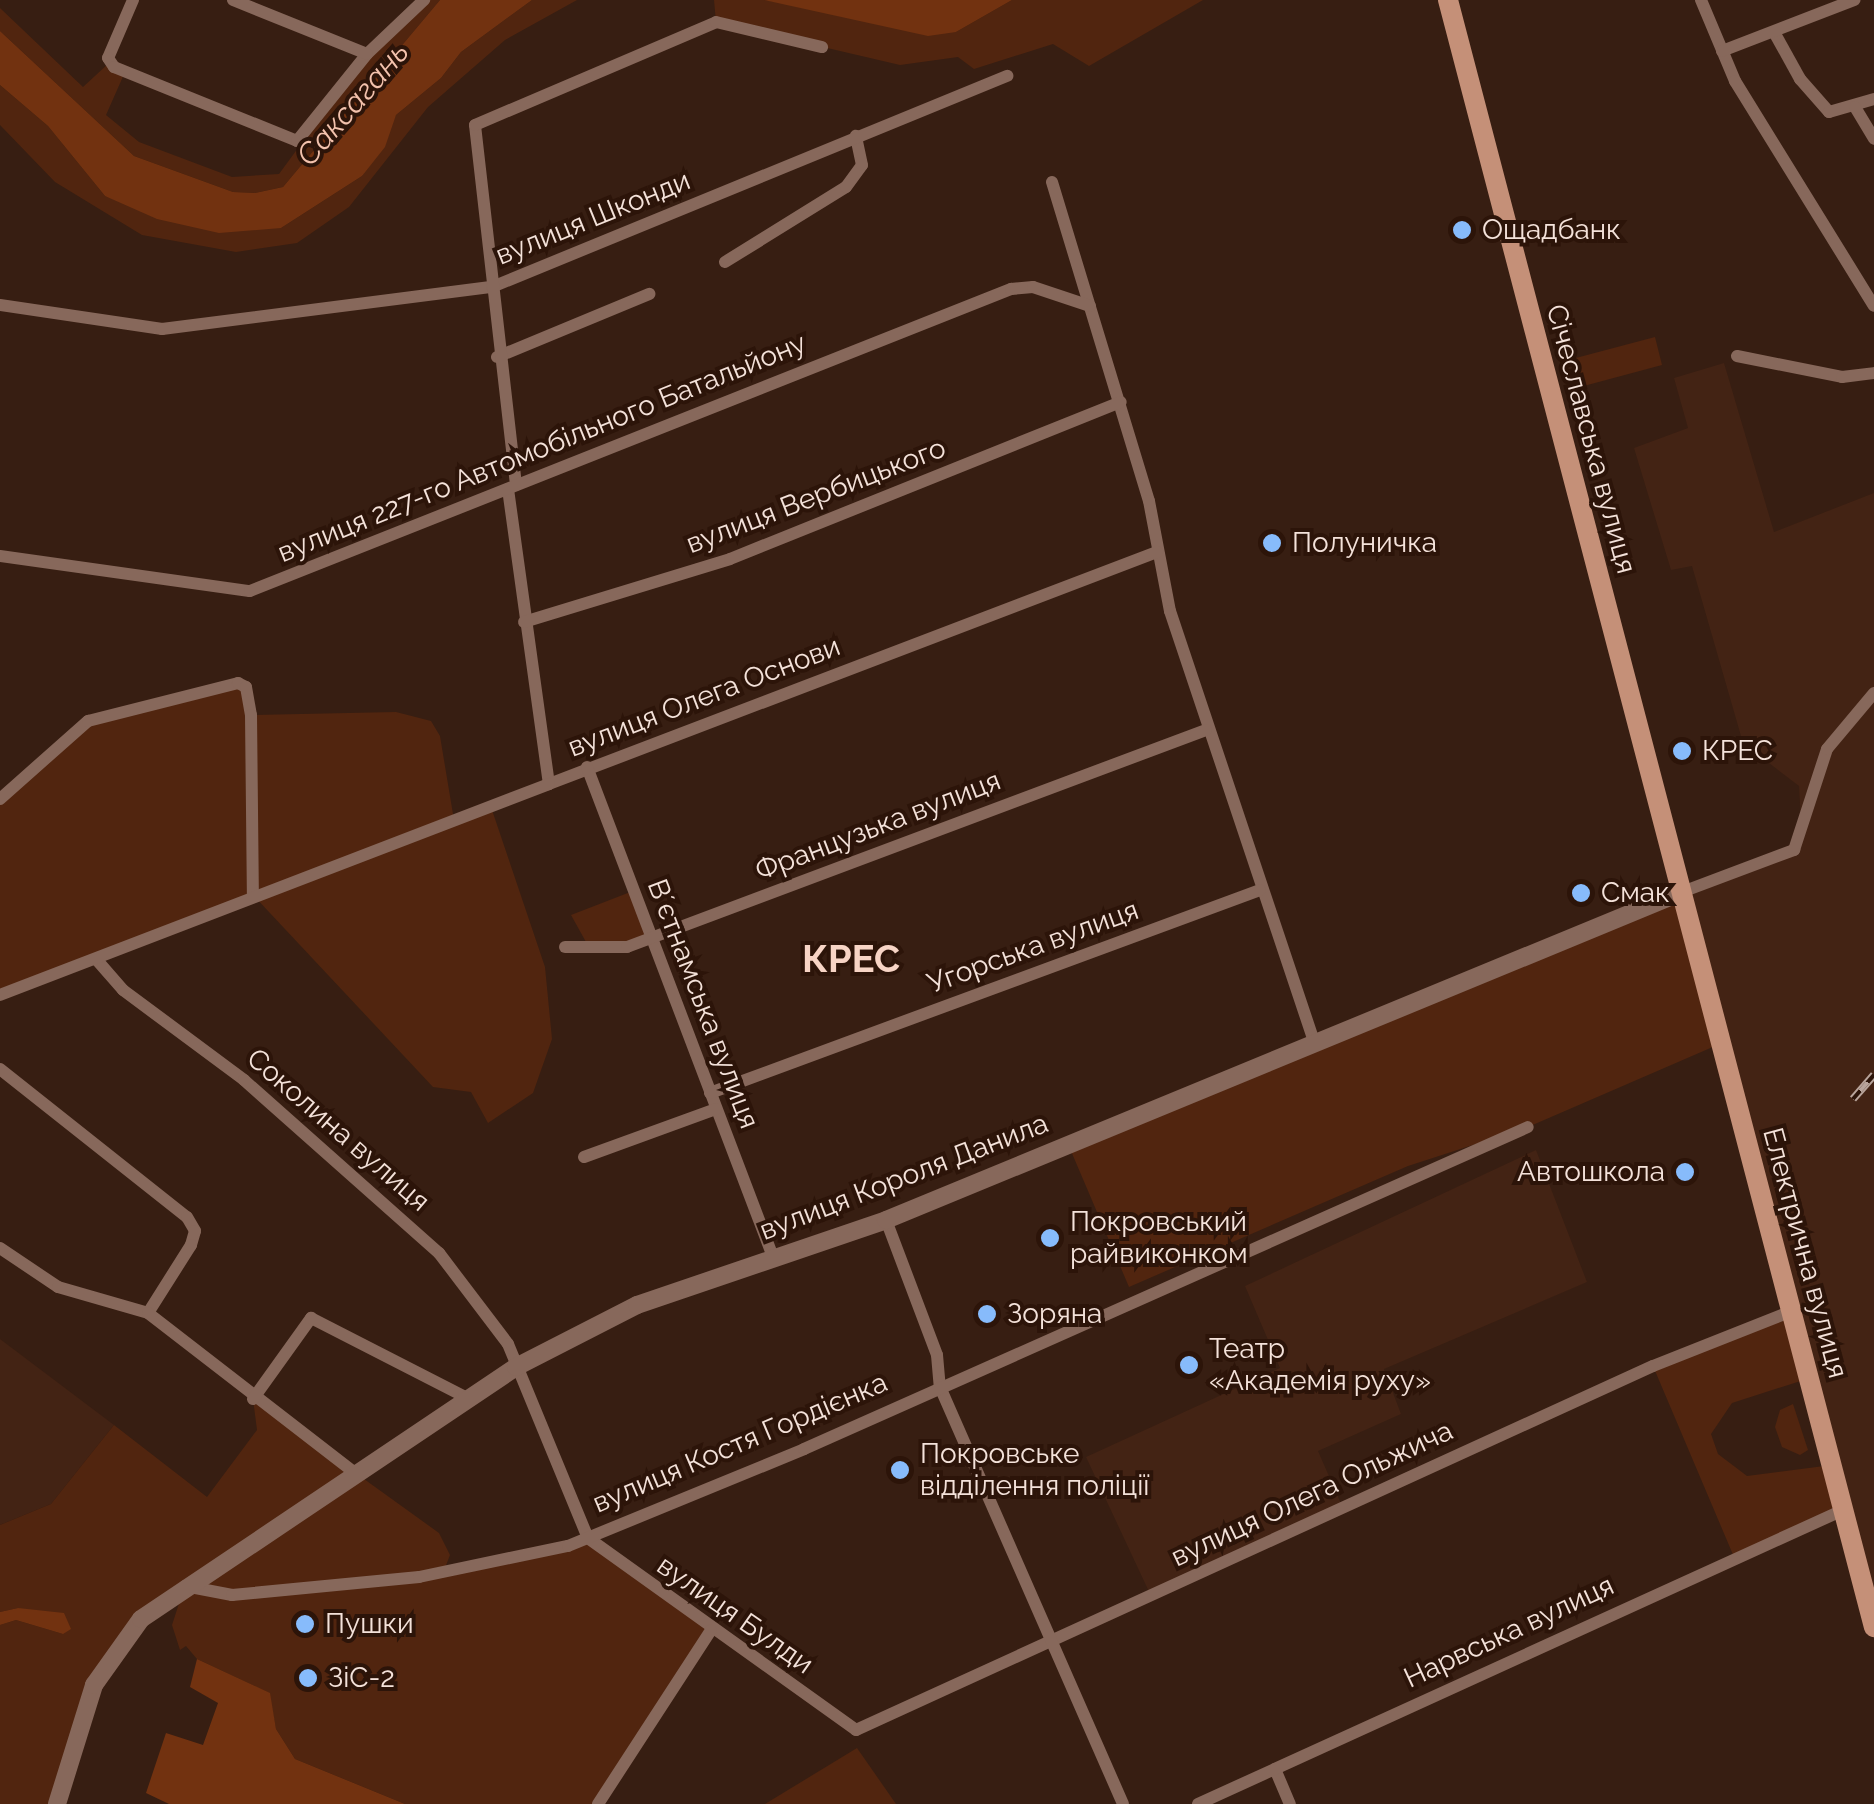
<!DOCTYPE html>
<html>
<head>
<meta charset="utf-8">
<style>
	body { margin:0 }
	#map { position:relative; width:1874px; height:1804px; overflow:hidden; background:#371e12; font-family:Raleway,sans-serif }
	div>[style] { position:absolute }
	.built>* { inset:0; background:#432314 }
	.green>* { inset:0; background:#51250f }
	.water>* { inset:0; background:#723210 }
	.minor>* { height:12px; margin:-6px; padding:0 6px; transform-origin:6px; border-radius:6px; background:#87685b }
	.secondary>* { height:18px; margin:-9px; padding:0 9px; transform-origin:9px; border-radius:9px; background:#87685b }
	.primary>* { height:20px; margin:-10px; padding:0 10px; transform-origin:10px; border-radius:10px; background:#c59078 }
	.rail>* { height:8px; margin-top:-4px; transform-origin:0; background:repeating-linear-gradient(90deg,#2c1409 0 11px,#b8a49b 0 22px); box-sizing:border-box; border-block:2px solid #b8a49b }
	.dots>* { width:28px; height:28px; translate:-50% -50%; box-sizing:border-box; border:5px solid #2c1409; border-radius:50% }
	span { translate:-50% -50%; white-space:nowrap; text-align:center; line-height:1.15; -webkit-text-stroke:8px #2c1409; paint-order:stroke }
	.street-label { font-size:28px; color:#f4e2da }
	.poi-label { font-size:28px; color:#f4e2da }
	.left { translate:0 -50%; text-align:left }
	.right { translate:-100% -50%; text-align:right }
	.water-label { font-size:30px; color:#f3c2ad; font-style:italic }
	.district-label { font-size:38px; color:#f7d4c5; font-weight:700 }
</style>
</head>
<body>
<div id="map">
	<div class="built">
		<i style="clip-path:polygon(1724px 363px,1774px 532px,1874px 493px,1874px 1627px,1682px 892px,1802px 840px,1799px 786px,1743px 743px,1692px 566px,1671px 570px,1634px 448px,1688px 428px,1674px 378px)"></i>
		<i style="clip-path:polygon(1536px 1150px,1587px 1282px,1384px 1369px,1401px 1414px,1318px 1451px,1342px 1506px,1151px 1596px,1086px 1457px,1280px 1368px,1245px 1286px)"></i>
		<i style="clip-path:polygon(0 1339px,114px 1425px,51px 1504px,0 1525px)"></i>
	</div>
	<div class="green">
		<i style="clip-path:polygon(424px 0,440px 0,283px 187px,255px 193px,233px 192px,134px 156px,0 31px,0 8px,83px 87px,109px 63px,125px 72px,106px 115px,139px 142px,232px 177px,279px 174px,367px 54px)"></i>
		<i style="clip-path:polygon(532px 0,577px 0,505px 40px,428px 107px,349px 207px,297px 243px,236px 252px,142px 235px,55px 182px,0 125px,0 85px,48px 126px,105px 196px,281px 228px,362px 176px,396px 115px,441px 78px,461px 52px)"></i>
		<i style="clip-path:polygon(714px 0,764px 0,956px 32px,1012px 0,1203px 0,1089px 66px,1053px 44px,974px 69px,958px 57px,900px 65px,716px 22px)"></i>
		<i style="clip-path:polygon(1655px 337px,1662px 365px,1580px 387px,1572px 359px)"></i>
		<i style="clip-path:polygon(238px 683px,251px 715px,396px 712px,431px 721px,440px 736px,454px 820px,491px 807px,545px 967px,552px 1039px,533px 1093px,488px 1123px,471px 1092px,433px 1087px,253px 895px,0 995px,0 799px,73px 730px)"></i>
		<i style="clip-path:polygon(633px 891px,651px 938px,627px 947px,586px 942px,571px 915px)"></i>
		<i style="clip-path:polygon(1682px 892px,1722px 1043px,1528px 1127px,1408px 1166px,1129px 1287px,1068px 1144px)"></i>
		<i style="clip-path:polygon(1792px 1311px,1810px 1378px,1732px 1403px,1711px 1434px,1718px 1454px,1747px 1476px,1832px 1465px,1843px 1510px,1734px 1557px,1653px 1366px)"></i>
		<i style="clip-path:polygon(253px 1399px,439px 1533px,450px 1555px,443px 1573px,588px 1538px,711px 1630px,596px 1804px,405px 1804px,295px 1759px,276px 1729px,269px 1693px,197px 1659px,186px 1646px,180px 1650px,172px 1625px,184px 1588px,110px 1655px,58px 1804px,0 1804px,0 1625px,16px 1620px,63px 1634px,18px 1608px,0 1612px,0 1525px,51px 1504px,114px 1425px,207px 1497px,257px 1430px)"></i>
		<i style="clip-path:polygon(1793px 1404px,1808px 1450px,1800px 1455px,1782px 1447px,1775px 1427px,1780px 1410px)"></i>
		<i style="clip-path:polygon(857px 1748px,896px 1804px,765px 1804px)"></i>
	</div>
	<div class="water">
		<i style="clip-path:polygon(440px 0,532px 0,461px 52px,441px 78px,396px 115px,385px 147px,362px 176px,281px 228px,219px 233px,157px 219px,105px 196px,48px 126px,0 85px,0 31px,134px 156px,233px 192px,255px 193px,283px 187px)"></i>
		<i style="clip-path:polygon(764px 0,1012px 0,956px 32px,928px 36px)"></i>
		<i style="clip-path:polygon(18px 1608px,64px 1613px,71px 1629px,63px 1634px,16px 1620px,0 1625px,0 1612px)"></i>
		<i style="clip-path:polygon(197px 1659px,270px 1693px,276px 1729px,295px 1759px,405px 1804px,169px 1804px,146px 1793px,166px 1733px,203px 1745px,218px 1703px,190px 1687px)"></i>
	</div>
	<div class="minor">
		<i style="left:133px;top:0;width:63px;rotate:113.3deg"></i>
		<i style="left:108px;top:58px;width:11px;rotate:56deg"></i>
		<i style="left:114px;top:67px;width:197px;rotate:22deg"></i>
		<i style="left:297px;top:141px;width:112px;rotate:-51.2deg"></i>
		<i style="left:367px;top:54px;width:79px;rotate:-43.5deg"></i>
		<i style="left:233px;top:0;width:144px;rotate:21.9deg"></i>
		<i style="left:1701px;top:0;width:88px;rotate:67.2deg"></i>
		<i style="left:1735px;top:81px;width:264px;rotate:58.3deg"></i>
		<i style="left:1774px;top:32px;width:54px;rotate:61deg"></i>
		<i style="left:1800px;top:79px;width:44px;rotate:48.7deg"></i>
		<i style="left:1829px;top:112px;width:47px;rotate:-16.1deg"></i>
		<i style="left:1722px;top:51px;width:142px;rotate:-21.1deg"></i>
		<i style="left:1855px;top:107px;width:37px;rotate:59deg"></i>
		<i style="left:1052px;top:182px;width:333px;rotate:73.1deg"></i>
		<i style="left:1149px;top:501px;width:112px;rotate:79.2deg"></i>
		<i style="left:1170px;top:611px;width:453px;rotate:71.5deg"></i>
		<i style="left:725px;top:262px;width:142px;rotate:-31.8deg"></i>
		<i style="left:846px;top:187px;width:27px;rotate:-54deg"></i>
		<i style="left:862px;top:165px;width:30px;rotate:-102deg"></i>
		<i style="left:0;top:305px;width:164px;rotate:8.4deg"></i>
		<i style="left:162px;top:329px;width:333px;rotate:-7.3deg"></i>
		<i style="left:492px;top:287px;width:557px;rotate:-22.28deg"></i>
		<i style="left:1737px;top:356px;width:107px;rotate:11.3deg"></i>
		<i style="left:1842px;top:377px;width:32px;rotate:-7deg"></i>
		<i style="left:497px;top:357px;width:165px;rotate:-22.5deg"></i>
		<i style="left:516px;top:485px;width:362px;rotate:-96.5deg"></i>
		<i style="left:475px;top:125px;width:262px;rotate:-23.1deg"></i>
		<i style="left:716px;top:22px;width:109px;rotate:13.3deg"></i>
		<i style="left:508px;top:489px;width:298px;rotate:82.1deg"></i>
		<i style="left:549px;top:784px;width:651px;rotate:-20.89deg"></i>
		<i style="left:0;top:556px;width:252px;rotate:8deg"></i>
		<i style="left:250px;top:591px;width:819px;rotate:-21.65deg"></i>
		<i style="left:1011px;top:289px;width:22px;rotate:-5deg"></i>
		<i style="left:1033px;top:287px;width:60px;rotate:18.4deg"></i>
		<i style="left:524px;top:622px;width:215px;rotate:-17deg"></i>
		<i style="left:730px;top:559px;width:421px;rotate:-21.9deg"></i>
		<i style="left:587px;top:767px;width:524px;rotate:69.21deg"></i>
		<i style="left:0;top:799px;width:118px;rotate:-41.6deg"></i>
		<i style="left:88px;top:721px;width:155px;rotate:-14.2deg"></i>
		<i style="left:238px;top:683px;width:9px;rotate:27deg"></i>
		<i style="left:246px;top:687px;width:28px;rotate:80deg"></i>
		<i style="left:251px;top:715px;width:180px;rotate:89.4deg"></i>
		<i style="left:1682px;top:892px;width:120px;rotate:-20.6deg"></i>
		<i style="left:1794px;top:850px;width:106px;rotate:-71.9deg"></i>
		<i style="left:1827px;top:749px;width:73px;rotate:-50deg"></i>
		<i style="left:565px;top:947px;width:62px"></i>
		<i style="left:627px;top:947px;width:618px;rotate:-20.55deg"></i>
		<i style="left:96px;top:959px;width:41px;rotate:48.9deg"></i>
		<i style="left:123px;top:990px;width:151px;rotate:36.6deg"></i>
		<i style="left:244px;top:1080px;width:261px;rotate:41.6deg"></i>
		<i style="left:439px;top:1253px;width:114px;rotate:52.8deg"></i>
		<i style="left:508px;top:1344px;width:210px;rotate:67.6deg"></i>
		<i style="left:588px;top:1538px;width:330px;rotate:35.6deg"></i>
		<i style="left:856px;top:1730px;width:876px;rotate:-24.55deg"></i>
		<i style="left:1653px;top:1366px;width:149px;rotate:-21.6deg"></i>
		<i style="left:0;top:995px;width:588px;rotate:-21.02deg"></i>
		<i style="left:0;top:1069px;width:238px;rotate:38.4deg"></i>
		<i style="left:187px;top:1217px;width:16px;rotate:60deg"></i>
		<i style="left:195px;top:1231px;width:15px;rotate:106deg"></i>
		<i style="left:191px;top:1245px;width:80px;rotate:122.3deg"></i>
		<i style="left:710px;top:1093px;width:586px;rotate:-20.26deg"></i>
		<i style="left:584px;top:1157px;width:140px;rotate:-20deg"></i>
		<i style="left:886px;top:1220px;width:144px;rotate:69.3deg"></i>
		<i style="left:937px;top:1355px;width:32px;rotate:85deg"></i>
		<i style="left:940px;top:1387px;width:455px;rotate:66.3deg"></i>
		<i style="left:0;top:1248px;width:70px;rotate:33.9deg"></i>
		<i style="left:58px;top:1287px;width:94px;rotate:16.1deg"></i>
		<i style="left:148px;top:1313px;width:260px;rotate:37.7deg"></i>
		<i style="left:253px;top:1399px;width:100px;rotate:-54.4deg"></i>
		<i style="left:311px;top:1318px;width:175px;rotate:27.1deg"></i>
		<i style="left:185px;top:1586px;width:48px;rotate:10.8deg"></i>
		<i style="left:232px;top:1595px;width:188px;rotate:-5.5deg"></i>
		<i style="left:419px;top:1577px;width:152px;rotate:-11.8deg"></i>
		<i style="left:568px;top:1546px;width:255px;rotate:-22.3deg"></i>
		<i style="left:804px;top:1449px;width:792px;rotate:-23.98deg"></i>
		<i style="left:1275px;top:1769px;width:38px;rotate:67deg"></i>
		<i style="left:598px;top:1804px;width:207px;rotate:-57deg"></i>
		<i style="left:1198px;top:1804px;width:709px;rotate:-24.5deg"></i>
	</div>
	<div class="secondary">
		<i style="left:57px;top:1804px;width:125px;rotate:-72.7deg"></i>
		<i style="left:94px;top:1685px;width:81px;rotate:-54.5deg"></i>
		<i style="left:141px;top:1619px;width:452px;rotate:-33.9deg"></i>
		<i style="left:516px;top:1367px;width:136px;rotate:-27.1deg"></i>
		<i style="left:637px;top:1305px;width:263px;rotate:-18.8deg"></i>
		<i style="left:886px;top:1220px;width:861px;rotate:-22.39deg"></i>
	</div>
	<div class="primary">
		<i style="left:1448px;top:0;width:1682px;rotate:75.33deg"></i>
	</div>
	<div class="rail">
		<i style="left:1853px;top:1099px;width:32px;rotate:-49deg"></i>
	</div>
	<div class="dots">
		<i style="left:1462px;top:230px;background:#87bbfb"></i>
		<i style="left:1272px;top:543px;background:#87bbfb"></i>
		<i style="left:1682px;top:751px;background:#87bbfb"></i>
		<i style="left:1581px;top:893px;background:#87bbfb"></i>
		<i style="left:1685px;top:1172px;background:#87bbfb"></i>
		<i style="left:1050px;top:1238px;background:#87bbfb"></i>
		<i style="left:987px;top:1314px;background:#87bbfb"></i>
		<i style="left:1189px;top:1365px;background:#87bbfb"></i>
		<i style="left:900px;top:1470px;background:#87bbfb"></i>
		<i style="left:305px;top:1624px;background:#87bbfb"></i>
		<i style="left:308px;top:1678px;background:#87bbfb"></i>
	</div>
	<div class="street-label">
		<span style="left:593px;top:218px;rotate:-22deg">вулиця Шконди</span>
		<span style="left:1591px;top:439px;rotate:75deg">Січеславська вулиця</span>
		<span style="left:542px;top:448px;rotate:-22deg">вулиця 227-го Автомобільного Батальйону</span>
		<span style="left:816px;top:496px;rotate:-21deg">вулиця Вербицького</span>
		<span style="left:704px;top:697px;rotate:-21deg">вулиця Олега Основи</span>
		<span style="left:878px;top:826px;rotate:-21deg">Французька вулиця</span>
		<span style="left:1033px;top:947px;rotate:-20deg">Угорська вулиця</span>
		<span style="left:703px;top:1004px;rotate:69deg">Вʼєтнамська вулиця</span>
		<span style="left:338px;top:1130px;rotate:41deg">Соколина вулиця</span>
		<span style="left:904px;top:1177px;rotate:-21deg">вулиця Короля Данила</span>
		<span style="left:1805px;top:1253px;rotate:75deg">Електрична вулиця</span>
		<span style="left:740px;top:1443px;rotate:-23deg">вулиця Костя Гордієнка</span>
		<span style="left:1312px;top:1494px;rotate:-25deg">вулиця Олега Ольжича</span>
		<span style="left:735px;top:1615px;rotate:35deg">вулиця Булди</span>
		<span style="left:1509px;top:1632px;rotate:-25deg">Нарвська вулиця</span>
	</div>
	<div class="poi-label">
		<span class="left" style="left:1482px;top:230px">Ощадбанк</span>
		<span class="left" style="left:1292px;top:543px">Полуничка</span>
		<span class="left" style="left:1702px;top:751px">КРЕС</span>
		<span class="left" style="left:1601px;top:893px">Смак</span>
		<span class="right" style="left:1665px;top:1172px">Автошкола</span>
		<span class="left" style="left:1070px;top:1238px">Покровський<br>райвиконком</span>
		<span class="left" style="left:1007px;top:1314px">Зоряна</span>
		<span class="left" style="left:1209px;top:1365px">Театр<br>«Академія руху»</span>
		<span class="left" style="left:920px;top:1470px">Покровське<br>відділення поліції</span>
		<span class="left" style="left:325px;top:1624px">Пушки</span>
		<span class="left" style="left:328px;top:1678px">ЗіС-2</span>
	</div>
	<div class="water-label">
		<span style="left:353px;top:104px;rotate:-49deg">Саксагань</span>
	</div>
	<div class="district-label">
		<span style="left:851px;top:959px">КРЕС</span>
	</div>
</div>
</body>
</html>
